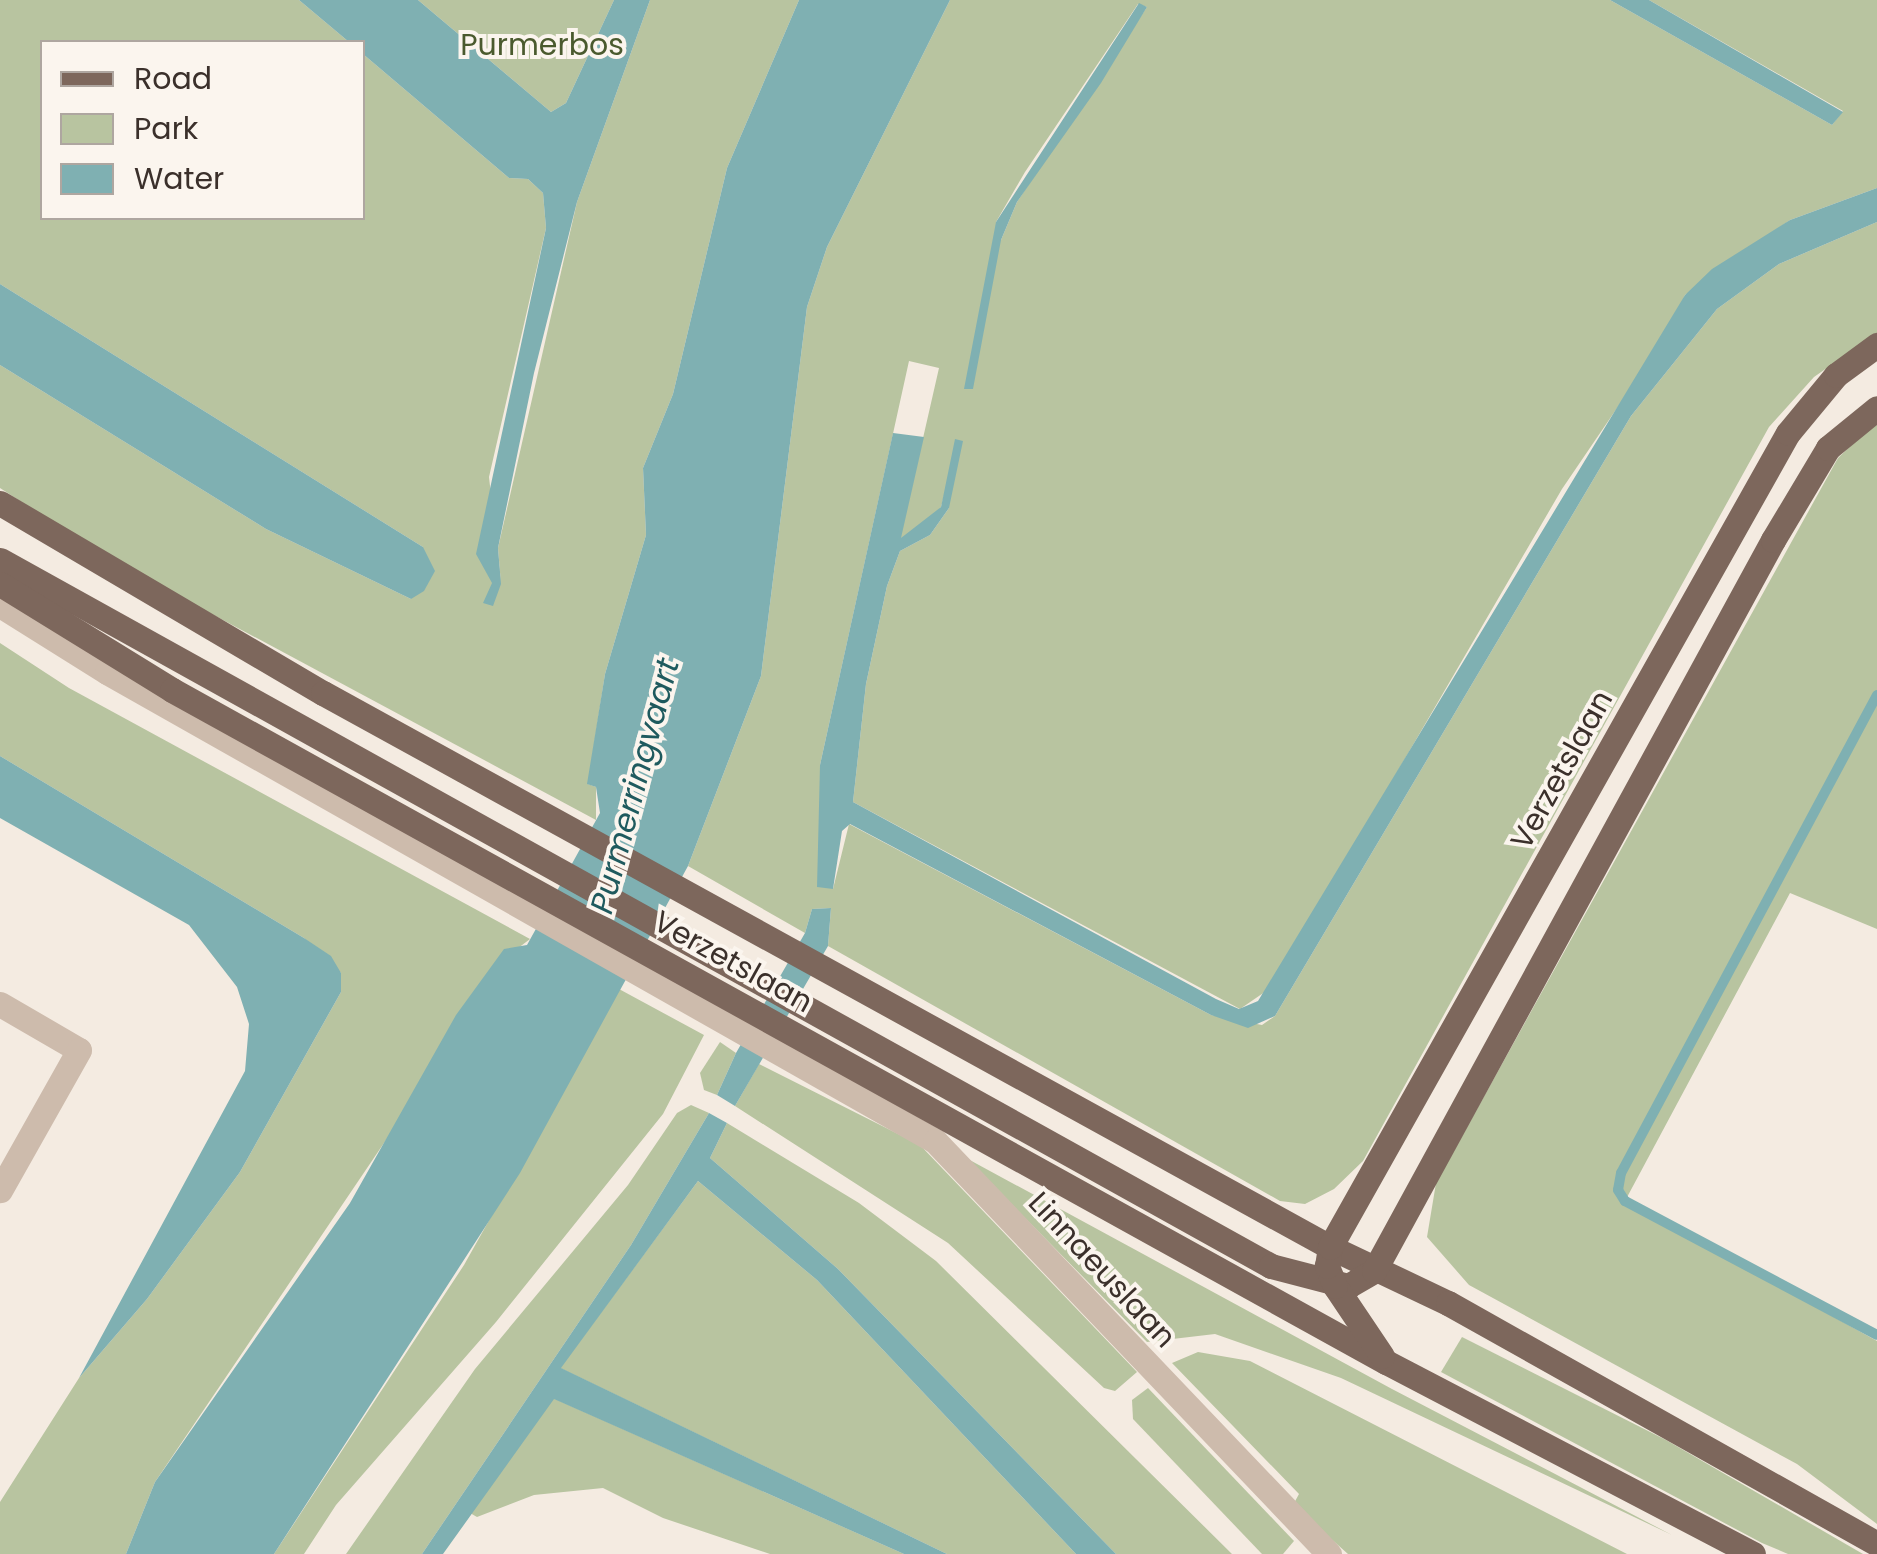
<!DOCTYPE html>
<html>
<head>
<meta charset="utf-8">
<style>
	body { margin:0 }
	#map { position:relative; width:1877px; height:1554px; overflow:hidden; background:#f4ebe1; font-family:Poppins,sans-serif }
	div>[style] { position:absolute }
	.green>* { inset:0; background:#b8c4a0 }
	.water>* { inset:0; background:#7fb0b2 }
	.stream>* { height:10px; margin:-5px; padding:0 5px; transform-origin:5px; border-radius:5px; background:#7fb0b2 }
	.minor>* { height:25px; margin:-12.5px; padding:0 12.5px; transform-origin:12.5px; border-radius:12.5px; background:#cdbbac }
	.major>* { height:25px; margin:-12.5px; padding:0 12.5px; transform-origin:12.5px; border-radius:12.5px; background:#7d675c }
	span { translate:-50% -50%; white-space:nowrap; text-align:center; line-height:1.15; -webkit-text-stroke:8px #fbf5ee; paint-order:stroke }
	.park-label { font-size:30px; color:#4a5a2e }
	.street-label { font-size:30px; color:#3b302b }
	.water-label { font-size:32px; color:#1f5a5e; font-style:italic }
	.legend { position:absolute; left:40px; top:40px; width:325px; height:180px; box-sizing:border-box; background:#fbf5ee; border:2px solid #aea6a0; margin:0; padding:12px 18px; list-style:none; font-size:30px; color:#3b302b }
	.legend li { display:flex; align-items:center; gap:20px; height:50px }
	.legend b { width:50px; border:2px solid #aea6a0 }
</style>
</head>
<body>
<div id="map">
	<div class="green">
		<i style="clip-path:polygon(0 0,299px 0,349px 42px,42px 42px,42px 218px,362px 218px,363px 54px,509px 178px,528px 179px,543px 193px,546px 228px,489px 477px,501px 584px,498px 548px,577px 202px,650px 0,799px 0,727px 168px,673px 394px,643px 468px,646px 535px,605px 674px,588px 784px,596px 787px,596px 820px,113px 561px,0 488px,0 365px,266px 529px,411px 599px,423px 547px,0 284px)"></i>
		<i style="clip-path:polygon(418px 0,614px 0,566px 103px,551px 112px)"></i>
		<i style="clip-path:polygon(evenodd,950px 0,1610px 0,1832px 125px,1843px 111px,1649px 0,1877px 0,1877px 188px,1790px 220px,1685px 295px,1666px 336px,1562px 489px,1272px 987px,1240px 1009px,853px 802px,866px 684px,887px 586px,900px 551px,930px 535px,949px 508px,947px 484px,941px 507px,927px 524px,900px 539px,939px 368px,909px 361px,820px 765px,833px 889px,849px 824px,1211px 1015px,1262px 1025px,1275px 1016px,1631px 416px,1717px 309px,1779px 264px,1877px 222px,1877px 333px,1814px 377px,1769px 427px,1363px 1161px,1334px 1189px,1305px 1204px,1280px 1201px,828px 946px,831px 908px,812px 909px,805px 933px,688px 866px,761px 676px,807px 307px,827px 247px,950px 0,1138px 4px,1147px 7px,1017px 202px,1001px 240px,996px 222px,1025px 172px,1138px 4px)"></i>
		<i style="clip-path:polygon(1877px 421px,1877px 929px,1790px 893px,1625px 1201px,1877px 1341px,1877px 1524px,1797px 1464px,1469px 1285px,1427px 1237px,1436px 1183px,1838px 458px)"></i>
		<i style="clip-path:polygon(0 643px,69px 688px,530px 939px,513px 952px,155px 1482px,126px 1554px,0 1554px,0 1502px,79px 1378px,147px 1299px,240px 1172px,341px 992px,341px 973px,304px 938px,0 756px)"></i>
		<i style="clip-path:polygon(619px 989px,704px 1035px,663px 1114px,496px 1322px,336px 1505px,304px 1554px,274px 1554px,464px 1265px)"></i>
		<i style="clip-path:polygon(720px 1042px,736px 1053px,717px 1095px,704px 1090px,700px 1073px)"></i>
		<i style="clip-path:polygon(759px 1064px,920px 1145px,1137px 1372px,1115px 1391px,1104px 1388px,948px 1243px,735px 1106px)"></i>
		<i style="clip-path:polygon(691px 1105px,709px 1113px,631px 1245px,422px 1554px,346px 1554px,475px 1369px,628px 1185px,677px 1113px)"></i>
		<i style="clip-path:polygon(727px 1123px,859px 1203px,936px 1261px,1232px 1554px,1116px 1554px,838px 1269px,710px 1158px)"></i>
		<i style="clip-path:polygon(966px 1158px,1392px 1389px,1672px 1535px,1341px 1378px,1215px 1334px,1147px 1342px)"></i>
		<i style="clip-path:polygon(698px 1181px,817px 1280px,1076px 1554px,947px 1554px,560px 1368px)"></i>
		<i style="clip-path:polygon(1462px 1337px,1666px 1440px,1863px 1554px,1788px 1554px,1762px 1543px,1441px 1372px)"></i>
		<i style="clip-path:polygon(1198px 1352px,1250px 1361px,1627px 1554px,1348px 1554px,1293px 1505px,1299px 1494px,1172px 1363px)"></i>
		<i style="clip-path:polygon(1148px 1388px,1294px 1541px,1283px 1554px,1262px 1554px,1133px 1419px,1132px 1400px)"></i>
		<i style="clip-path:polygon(553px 1398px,904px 1554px,770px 1554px,663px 1518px,603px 1488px,534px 1495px,477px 1517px,470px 1513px)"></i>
	</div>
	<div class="water">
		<i style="clip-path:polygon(299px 0,418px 0,551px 112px,566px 103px,614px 0,650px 0,577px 202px,534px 373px,498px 548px,501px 584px,493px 606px,483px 603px,492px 583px,476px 554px,546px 228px,543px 193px,528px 179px,509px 178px,363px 54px,362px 42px,349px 42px)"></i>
		<i style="clip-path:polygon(799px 0,950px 0,827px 247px,807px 307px,761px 676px,688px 866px,520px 1173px,274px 1554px,126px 1554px,155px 1482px,350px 1203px,456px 1015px,504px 949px,527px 945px,600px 813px,596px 787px,587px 784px,605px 674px,646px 535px,643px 468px,673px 394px,727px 168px)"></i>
		<i style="clip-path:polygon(1610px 0,1649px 0,1843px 112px,1832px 125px)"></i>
		<i style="clip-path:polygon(1139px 3px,1147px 7px,1101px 83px,1017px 202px,1001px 240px,973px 389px,964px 389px,996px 222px)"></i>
		<i style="clip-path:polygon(1877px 188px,1877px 222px,1779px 264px,1717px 309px,1631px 416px,1275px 1016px,1248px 1028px,1211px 1015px,850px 824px,842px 831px,833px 889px,817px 887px,820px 765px,893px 433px,924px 437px,901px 538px,941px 507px,955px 439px,963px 441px,949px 508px,930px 535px,900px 551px,887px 586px,866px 684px,853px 802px,1216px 999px,1239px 1009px,1258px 1001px,1685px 295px,1712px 269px,1790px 220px)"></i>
		<i style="clip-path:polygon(0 284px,423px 547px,435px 571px,424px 591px,411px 599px,266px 529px,0 365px)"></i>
		<i style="clip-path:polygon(0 756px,304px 938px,331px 956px,341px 973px,341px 992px,240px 1172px,147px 1299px,79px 1378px,245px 1071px,249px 1024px,237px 987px,189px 925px,0 818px)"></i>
		<i style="clip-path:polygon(831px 908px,828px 946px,735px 1106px,717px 1095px,736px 1053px,805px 933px,812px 909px)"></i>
		<i style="clip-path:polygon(709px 1113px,727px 1123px,710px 1158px,838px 1269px,1116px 1554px,1076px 1554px,817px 1280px,698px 1181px,561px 1368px,947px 1554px,904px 1554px,554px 1399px,443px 1554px,422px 1554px,631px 1245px)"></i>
	</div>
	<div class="stream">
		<i style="left:1877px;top:695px;width:542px;rotate:118.17deg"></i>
		<i style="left:1621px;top:1173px;width:17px;rotate:100deg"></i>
		<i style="left:1618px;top:1190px;width:13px;rotate:58deg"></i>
		<i style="left:1625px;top:1201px;width:285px;rotate:28deg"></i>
	</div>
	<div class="minor">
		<i style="left:0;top:605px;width:126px;rotate:32.1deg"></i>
		<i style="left:107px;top:672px;width:952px;rotate:29.53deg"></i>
		<i style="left:935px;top:1141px;width:571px;rotate:46.35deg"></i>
		<i style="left:0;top:1004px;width:91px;rotate:30.2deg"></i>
		<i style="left:79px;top:1050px;width:161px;rotate:119.4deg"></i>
	</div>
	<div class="major">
		<i style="left:0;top:503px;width:375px;rotate:30.5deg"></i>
		<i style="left:323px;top:693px;width:1149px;rotate:28.82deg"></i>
		<i style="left:1330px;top:1247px;width:131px;rotate:25.4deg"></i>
		<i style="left:1448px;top:1303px;width:492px;rotate:29.3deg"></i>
		<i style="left:0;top:560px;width:1454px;rotate:29.05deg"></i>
		<i style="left:1271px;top:1266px;width:80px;rotate:14.6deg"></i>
		<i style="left:1348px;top:1286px;width:30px;rotate:-30deg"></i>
		<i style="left:1374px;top:1271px;width:833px;rotate:-61.37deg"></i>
		<i style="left:1773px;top:540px;width:107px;rotate:-59.1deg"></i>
		<i style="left:1828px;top:448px;width:63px;rotate:-39.2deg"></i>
		<i style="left:0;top:584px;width:202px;rotate:31.6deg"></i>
		<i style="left:172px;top:690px;width:1388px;rotate:28.97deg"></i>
		<i style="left:1386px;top:1362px;width:414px;rotate:27.6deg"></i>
		<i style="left:1382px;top:1356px;width:84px;rotate:-123.9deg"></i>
		<i style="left:1335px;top:1286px;width:22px;rotate:-112deg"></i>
		<i style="left:1327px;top:1266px;width:19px;rotate:-81deg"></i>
		<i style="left:1330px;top:1247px;width:934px;rotate:-60.64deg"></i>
		<i style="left:1788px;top:433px;width:75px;rotate:-50.4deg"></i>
		<i style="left:1836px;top:375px;width:51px;rotate:-36.2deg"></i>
	</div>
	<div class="park-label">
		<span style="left:542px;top:45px">Purmerbos</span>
	</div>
	<div class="street-label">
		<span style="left:1562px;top:770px;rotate:-61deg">Verzetslaan</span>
		<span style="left:733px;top:962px;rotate:29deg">Verzetslaan</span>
		<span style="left:1102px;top:1270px;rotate:47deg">Linnaeuslaan</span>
	</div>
	<div class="water-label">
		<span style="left:635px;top:786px;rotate:-75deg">Purmerringvaart</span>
	</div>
	<ul class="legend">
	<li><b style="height:12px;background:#7d675c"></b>Road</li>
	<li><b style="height:28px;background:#b8c4a0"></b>Park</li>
	<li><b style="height:28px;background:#7fb0b2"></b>Water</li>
	</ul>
</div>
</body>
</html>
